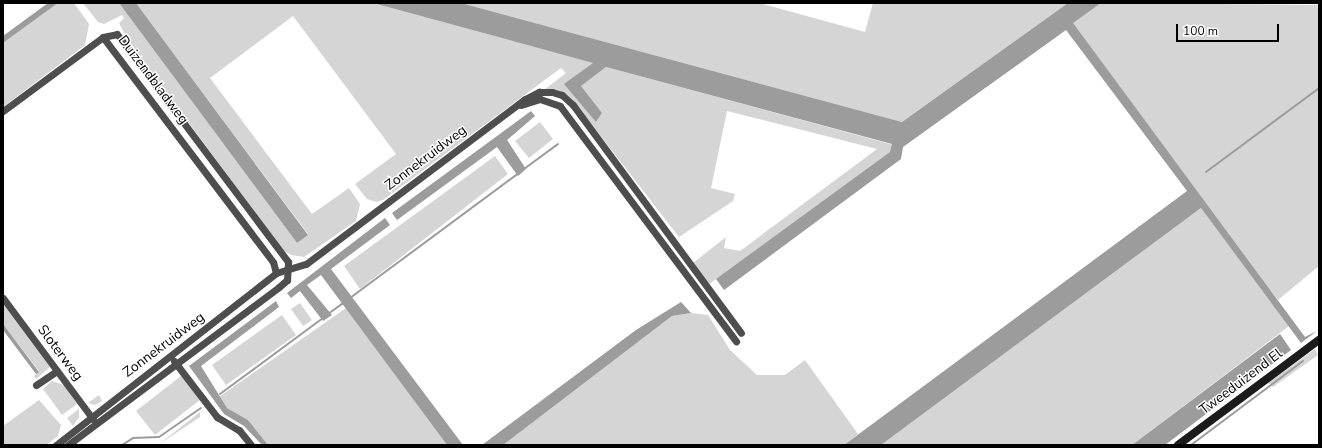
<!DOCTYPE html>
<html>
<head>
<meta charset="utf-8">
<style>
	body { margin:0 }
	#map { position:relative; width:1322px; height:448px; overflow:hidden; background:#fff; font-family:"Nunito Sans",sans-serif }
	div>[style] { position:absolute }
	.green>* { inset:0; background:#d5d5d5 }
	.water>* { inset:0; background:#9c9c9c }
	.stream>* { height:2px; margin:-1px; padding:0 1px; transform-origin:1px; border-radius:1px; background:#9c9c9c }
	.street>* { height:7px; margin:-3.5px; padding:0 3.5px; transform-origin:3.5px; border-radius:3.5px; background:#4e4e4e }
	.secondary>* { height:8px; margin:-4px; padding:0 4px; transform-origin:4px; border-radius:4px; background:#1b1b1b }
	span { translate:-50% -50%; white-space:nowrap; text-align:center; line-height:1.15; -webkit-text-stroke:3px #fff; paint-order:stroke }
	.street-label { font-size:14px; color:#000 }
	.frame { position:absolute; inset:0; border:4px solid #000; pointer-events:none }
	.scale { position:absolute; left:1176px; top:24px; width:103px; height:18px; box-sizing:border-box; border:2px solid #000; border-top:0; padding-left:5px; font-size:12px; line-height:14px; white-space:nowrap; color:#000; -webkit-text-stroke:3px #fff; paint-order:stroke }
</style>
</head>
<body>
<div id="map">
	<div class="green">
		<i style="clip-path:polygon(58px 3px,74px 3px,89px 24px,85px 45px,3px 107px,3px 43px)"></i>
		<i style="clip-path:polygon(83px 3px,119px 3px,297px 243px,308px 234px,136px 3px,373px 3px,594px 63px,573px 91px,596px 122px,602px 113px,580px 86px,606px 67px,901px 147px,709px 284px,693px 263px,726px 237px,724px 248px,740px 251px,877px 149px,727px 111px,711px 188px,735px 194px,733px 201px,679px 237px,572px 99px,544px 90px,566px 73px,561px 68px,383px 200px,376px 202px,367px 199px,355px 184px,396px 154px,293px 16px,210px 78px,312px 214px,349px 188px,360px 204px,356px 221px,304px 257px,291px 255px,283px 250px,129px 42px,119px 23px,124px 18px,122px 15px,104px 24px,98px 22px)"></i>
		<i style="clip-path:polygon(461px 3px,759px 3px,865px 32px,873px 3px,1068px 3px,902px 122px)"></i>
		<i style="clip-path:polygon(1101px 3px,1319px 5px,1319px 266px,1278px 300px,1072px 23px)"></i>
		<i style="clip-path:polygon(540px 122px,553px 139px,529px 158px,515px 141px)"></i>
		<i style="clip-path:polygon(495px 156px,508px 174px,360px 289px,344px 266px)"></i>
		<i style="clip-path:polygon(1201px 208px,1289px 326px,1132px 445px,881px 445px)"></i>
		<i style="clip-path:polygon(300px 303px,312px 320px,303px 326px,291px 309px)"></i>
		<i style="clip-path:polygon(3px 304px,50px 367px,36px 379px,34px 376px,39px 371px,3px 324px)"></i>
		<i style="clip-path:polygon(346px 308px,447px 445px,268px 445px,248px 420px,227px 408px,219px 397px)"></i>
		<i style="clip-path:polygon(691px 313px,708px 315px,730px 350px,757px 375px,785px 375px,805px 360px,858px 434px,844px 445px,503px 445px,672px 316px)"></i>
		<i style="clip-path:polygon(282px 315px,296px 335px,226px 385px,212px 365px)"></i>
		<i style="clip-path:polygon(1315px 349px,1318px 355px,1273px 387px,1268px 383px)"></i>
		<i style="clip-path:polygon(186px 372px,205px 396px,155px 435px,136px 411px)"></i>
		<i style="clip-path:polygon(52px 381px,64px 385px,77px 404px,62px 415px,43px 389px)"></i>
		<i style="clip-path:polygon(99px 395px,102px 401px,95px 405px,88px 403px)"></i>
		<i style="clip-path:polygon(39px 400px,61px 425px,58px 436px,46px 445px,3px 445px,3px 426px)"></i>
		<i style="clip-path:polygon(79px 409px,79px 417px,73px 426px,67px 418px)"></i>
		<i style="clip-path:polygon(200px 412px,200px 417px,158px 445px)"></i>
	</div>
	<div class="water">
		<i style="clip-path:polygon(48px 3px,58px 3px,3px 43px,3px 36px)"></i>
		<i style="clip-path:polygon(119px 3px,136px 3px,308px 235px,297px 243px)"></i>
		<i style="clip-path:polygon(373px 3px,461px 3px,902px 122px,1068px 3px,1101px 3px,1073px 23px,1305px 337px,1317px 331px,1301px 343px,1201px 208px,881px 445px,844px 445px,1187px 191px,1066px 30px,903px 147px,901px 159px,724px 290px,716px 279px,890px 152px,892px 144px,606px 67px,581px 86px,602px 113px,596px 122px,564px 84px,593px 63px)"></i>
		<i style="clip-path:polygon(531px 111px,535px 116px,507px 140px,526px 169px,518px 176px,497px 147px,397px 220px,392px 213px)"></i>
		<i style="clip-path:polygon(385px 218px,390px 225px,331px 269px,463px 445px,447px 445px,321px 275px,307px 285px,332px 315px,323px 321px,300px 291px,291px 298px,287px 293px)"></i>
		<i style="clip-path:polygon(276px 301px,279px 307px,201px 366px,227px 408px,248px 420px,268px 445px,262px 445px,244px 426px,224px 414px,189px 366px)"></i>
		<i style="clip-path:polygon(681px 302px,691px 313px,672px 316px,503px 445px,482px 445px,636px 330px)"></i>
		<i style="clip-path:polygon(3px 324px,39px 372px,36px 374px,3px 330px)"></i>
		<i style="clip-path:polygon(1280px 334px,1291px 350px,1165px 445px,1132px 445px)"></i>
	</div>
	<div class="stream">
		<i style="left:524px;top:169px;width:42px;rotate:-36.3deg"></i>
		<i style="left:1206px;top:172px;width:141px;rotate:-36.6deg"></i>
		<i style="left:350px;top:298px;width:210px;rotate:-36.5deg"></i>
		<i style="left:328px;top:314px;width:19px;rotate:-36deg"></i>
		<i style="left:220px;top:394px;width:128px;rotate:-36.4deg"></i>
		<i style="left:122px;top:445px;width:13px;rotate:-32deg"></i>
		<i style="left:133px;top:438px;width:26px;rotate:-2deg"></i>
		<i style="left:159px;top:437px;width:51px;rotate:-34.6deg"></i>
		<i style="left:1191px;top:445px;width:140px;rotate:-36.9deg"></i>
	</div>
	<div class="street">
		<i style="left:521px;top:105px;width:20px;rotate:-18deg"></i>
		<i style="left:540px;top:99px;width:21px;rotate:19deg"></i>
		<i style="left:560px;top:106px;width:294px;rotate:53.2deg"></i>
		<i style="left:3px;top:111px;width:124px;rotate:-36.5deg"></i>
		<i style="left:103px;top:37px;width:14px;rotate:-12deg"></i>
		<i style="left:117px;top:34px;width:285px;rotate:53.1deg"></i>
		<i style="left:288px;top:262px;width:18px;rotate:93deg"></i>
		<i style="left:287px;top:280px;width:11px;rotate:139deg"></i>
		<i style="left:279px;top:287px;width:264px;rotate:143.2deg"></i>
		<i style="left:276px;top:273px;width:31px;rotate:-17deg"></i>
		<i style="left:306px;top:264px;width:274px;rotate:-37deg"></i>
		<i style="left:525px;top:99px;width:16px;rotate:-27deg"></i>
		<i style="left:539px;top:92px;width:13px"></i>
		<i style="left:552px;top:92px;width:10px;rotate:17deg"></i>
		<i style="left:562px;top:95px;width:15px;rotate:42deg"></i>
		<i style="left:573px;top:105px;width:283px;rotate:53.6deg"></i>
		<i style="left:3px;top:298px;width:151px;rotate:53.4deg"></i>
		<i style="left:174px;top:361px;width:71px;rotate:52.5deg"></i>
		<i style="left:217px;top:417px;width:26px;rotate:31deg"></i>
		<i style="left:239px;top:430px;width:19px;rotate:51deg"></i>
		<i style="left:36px;top:385px;width:25px;rotate:-34deg"></i>
		<i style="left:56px;top:445px;width:279px;rotate:-38deg"></i>
		<i style="left:276px;top:273px;width:11px;rotate:-105deg"></i>
		<i style="left:273px;top:262px;width:282px;rotate:-127.1deg"></i>
	</div>
	<div class="secondary">
		<i style="left:1178px;top:445px;width:176px;rotate:-36.7deg"></i>
	</div>
	<div class="street-label">
		<span style="left:153px;top:80px;rotate:53deg">Duizendbladweg</span>
		<span style="left:426px;top:158px;rotate:-37deg">Zonnekruidweg</span>
		<span style="left:164px;top:345px;rotate:-37deg">Zonnekruidweg</span>
		<span style="left:60px;top:353px;rotate:53deg">Sloterweg</span>
		<span style="left:1241px;top:382px;rotate:-37deg">Tweeduizend El</span>
	</div>
	<div class="frame"></div>
	<div class="scale">100 m</div>
</div>
</body>
</html>
